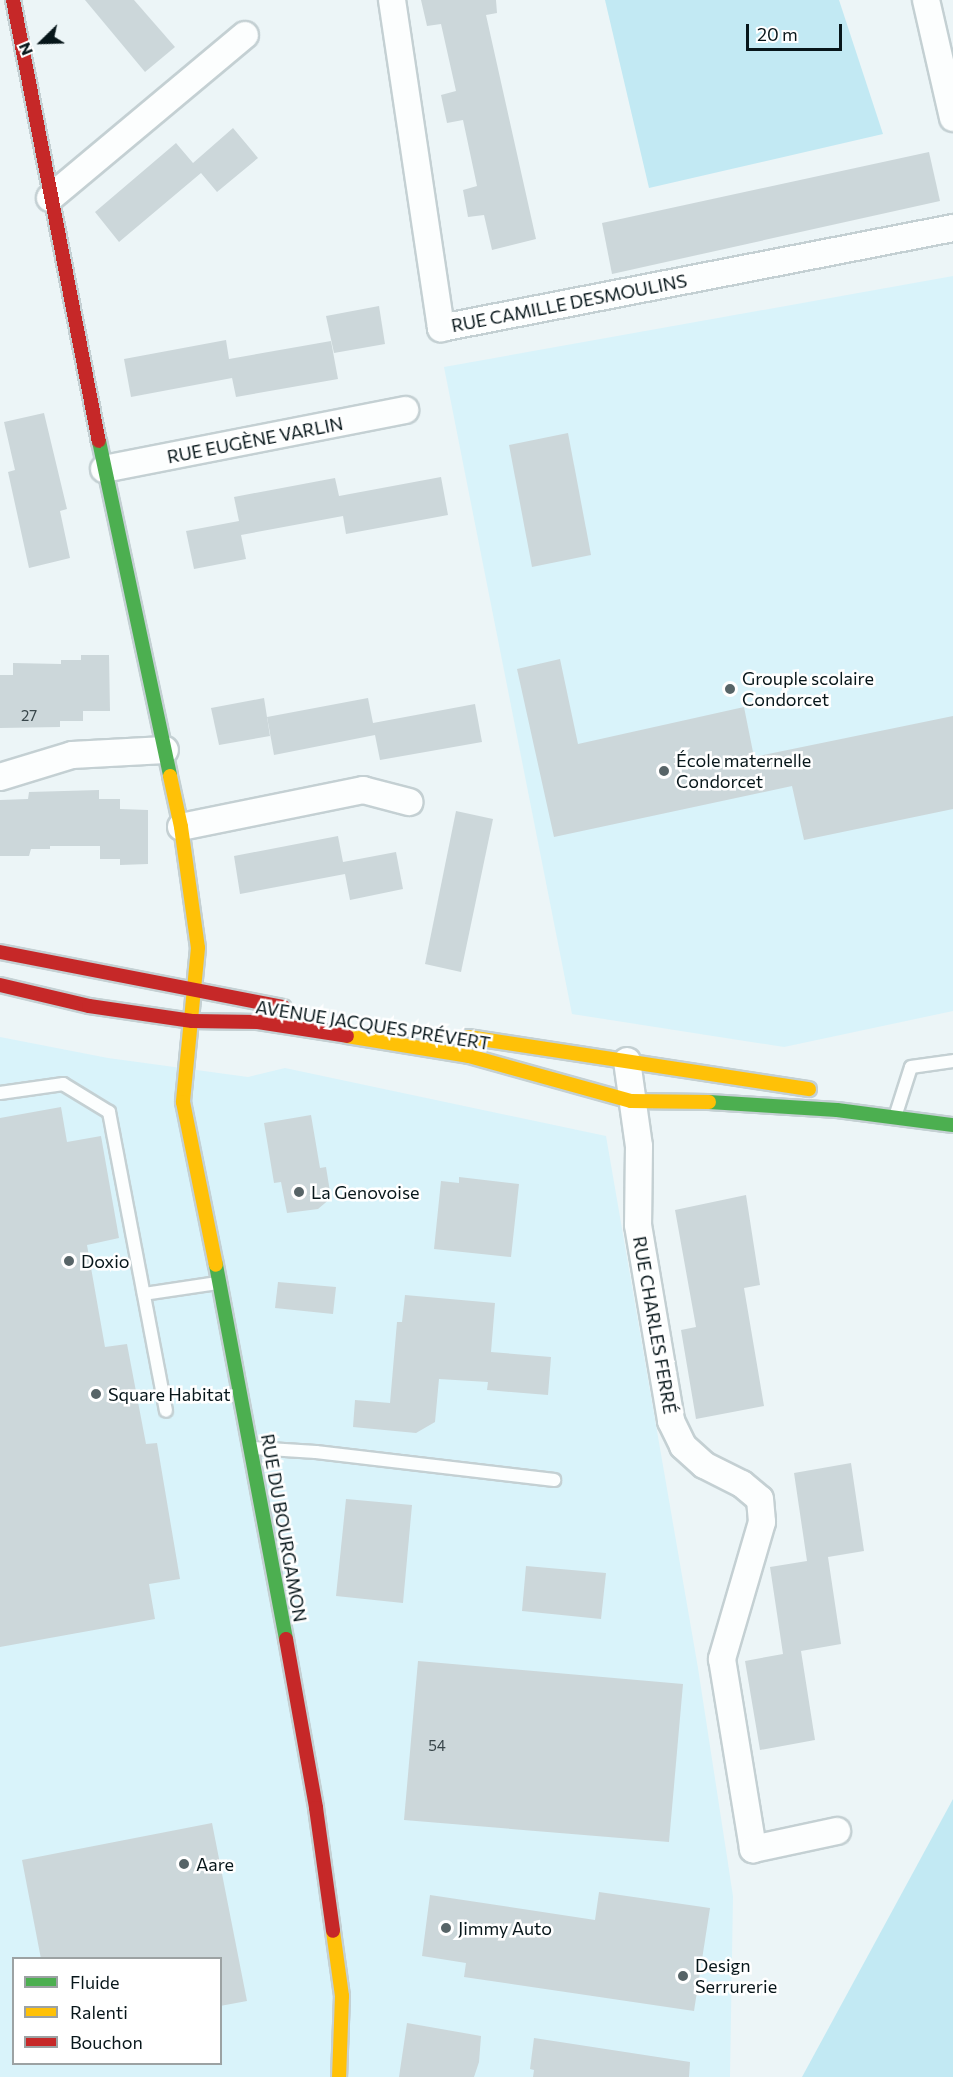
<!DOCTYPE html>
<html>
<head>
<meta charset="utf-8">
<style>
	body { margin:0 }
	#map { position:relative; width:953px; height:2077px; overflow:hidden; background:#ecf5f7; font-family:Commissioner,sans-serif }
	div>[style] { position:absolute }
	.built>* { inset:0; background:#d9f3fa }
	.green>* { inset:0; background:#c2e9f3 }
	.building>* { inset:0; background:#ccd7da }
	.roads { filter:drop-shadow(2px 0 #c4d0d3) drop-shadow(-2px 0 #c4d0d3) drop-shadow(0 2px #c4d0d3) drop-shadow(0 -2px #c4d0d3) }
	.lane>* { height:12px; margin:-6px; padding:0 6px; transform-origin:6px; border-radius:6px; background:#fcfefe }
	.street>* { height:26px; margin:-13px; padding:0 13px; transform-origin:13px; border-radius:13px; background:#fcfefe }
	.fast>* { height:14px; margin:-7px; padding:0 7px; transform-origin:7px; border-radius:7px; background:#4caf50 }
	.slow>* { height:14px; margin:-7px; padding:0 7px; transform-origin:7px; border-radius:7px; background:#ffc107 }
	.jam>* { height:14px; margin:-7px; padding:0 7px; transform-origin:7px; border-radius:7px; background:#c62828 }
	.dots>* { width:16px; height:16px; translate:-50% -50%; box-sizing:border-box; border:3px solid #fff; border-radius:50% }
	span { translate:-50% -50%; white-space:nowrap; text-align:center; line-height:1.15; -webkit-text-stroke:5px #fff; paint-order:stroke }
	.number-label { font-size:15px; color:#38464a }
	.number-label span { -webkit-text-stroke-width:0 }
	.street-label { font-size:18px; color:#07161a }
	.poi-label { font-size:18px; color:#07161a }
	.left { translate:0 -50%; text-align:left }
	.legend { position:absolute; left:12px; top:1957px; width:210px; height:108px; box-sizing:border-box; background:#fff; border:2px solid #9ca2a3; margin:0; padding:8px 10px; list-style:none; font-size:18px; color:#07161a }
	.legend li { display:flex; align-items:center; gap:12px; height:30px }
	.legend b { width:30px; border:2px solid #9ca2a3 }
	.north { position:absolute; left:12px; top:12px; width:60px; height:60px; -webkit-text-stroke:4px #fff; paint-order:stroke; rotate:247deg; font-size:16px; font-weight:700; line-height:24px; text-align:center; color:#07161a }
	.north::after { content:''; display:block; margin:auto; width:21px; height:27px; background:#07161a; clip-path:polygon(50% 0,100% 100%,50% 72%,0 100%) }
	.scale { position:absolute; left:746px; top:24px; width:96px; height:27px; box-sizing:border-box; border:3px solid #07161a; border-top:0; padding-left:8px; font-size:18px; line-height:21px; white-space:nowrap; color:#07161a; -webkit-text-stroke:4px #fff; paint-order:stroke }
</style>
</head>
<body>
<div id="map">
	<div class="built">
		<i style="clip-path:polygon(953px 276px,953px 1011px,784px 1047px,572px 1014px,444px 367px)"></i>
		<i style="clip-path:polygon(evenodd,0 1037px,108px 1058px,248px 1077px,285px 1068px,606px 1136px,698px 1668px,733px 1896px,730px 2077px,0 2077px,0 1037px,14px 1958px,220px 1958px,220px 2064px,14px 2064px,14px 1958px)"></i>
	</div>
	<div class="green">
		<i style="clip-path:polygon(605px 0,839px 0,883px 134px,649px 188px)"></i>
		<i style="clip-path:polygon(953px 1799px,953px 2077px,802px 2077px)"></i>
	</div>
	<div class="building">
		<i style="clip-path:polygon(85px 0,134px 0,175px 47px,145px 72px)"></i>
		<i style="clip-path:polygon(421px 0,496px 0,497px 13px,486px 15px,536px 239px,492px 250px,484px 215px,468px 217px,463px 190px,477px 186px,463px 120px,447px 123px,441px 95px,456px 91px,441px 24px,427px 26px)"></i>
		<i style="clip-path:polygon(233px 128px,258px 158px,217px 192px,201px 173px,119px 242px,95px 212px,176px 143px,193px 163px)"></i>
		<i style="clip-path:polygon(929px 152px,940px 201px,612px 274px,602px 223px)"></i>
		<i style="clip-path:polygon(379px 306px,385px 344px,334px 353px,326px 316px)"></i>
		<i style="clip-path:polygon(226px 340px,229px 359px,331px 341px,338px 379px,236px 397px,231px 373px,232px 378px,131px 397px,124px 359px)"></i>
		<i style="clip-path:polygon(44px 413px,67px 509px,60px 511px,70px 558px,29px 568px,8px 472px,15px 470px,4px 422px)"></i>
		<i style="clip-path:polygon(568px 433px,591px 555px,532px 567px,509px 445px)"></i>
		<i style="clip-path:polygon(441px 477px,448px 515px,346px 534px,343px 516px,241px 535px,246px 559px,194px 569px,186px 531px,239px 521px,234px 497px,335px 478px,339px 496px)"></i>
		<i style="clip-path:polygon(81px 655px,109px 655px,110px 711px,83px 711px,83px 721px,60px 721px,60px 727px,0 728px,0 675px,13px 675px,13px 663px,61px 664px,61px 660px,81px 660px)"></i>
		<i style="clip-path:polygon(560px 659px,578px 744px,744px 707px,754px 757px,953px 716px,953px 809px,804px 840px,792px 786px,554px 837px,517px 669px)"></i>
		<i style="clip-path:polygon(264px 698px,270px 736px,219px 745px,211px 708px)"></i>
		<i style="clip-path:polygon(368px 698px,373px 723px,475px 704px,482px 742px,380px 760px,375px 735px,274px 755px,267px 717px)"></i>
		<i style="clip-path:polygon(99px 790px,99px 799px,120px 799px,120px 809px,148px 810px,148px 864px,120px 865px,120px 859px,100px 859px,100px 846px,50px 846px,50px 849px,31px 849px,29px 856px,0 856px,0 800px,28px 799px,29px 792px)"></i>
		<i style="clip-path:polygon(456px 811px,493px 819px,461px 972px,425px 964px)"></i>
		<i style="clip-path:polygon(338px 836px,343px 862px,396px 852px,403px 889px,350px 900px,345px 874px,240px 894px,234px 856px)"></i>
		<i style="clip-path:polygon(61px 1107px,67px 1142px,101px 1136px,119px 1238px,87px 1245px,105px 1347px,127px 1344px,146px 1444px,157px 1443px,180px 1579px,149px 1584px,155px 1619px,0 1647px,0 1118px)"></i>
		<i style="clip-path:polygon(311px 1115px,320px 1168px,326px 1167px,331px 1198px,318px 1209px,287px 1213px,281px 1182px,274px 1183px,264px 1123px)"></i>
		<i style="clip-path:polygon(459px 1177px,519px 1184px,511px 1257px,434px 1249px,441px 1181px,459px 1183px)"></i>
		<i style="clip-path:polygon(746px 1195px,760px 1285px,744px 1288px,764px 1406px,696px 1419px,681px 1330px,696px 1327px,675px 1210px)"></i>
		<i style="clip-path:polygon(278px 1282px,336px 1287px,333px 1314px,275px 1308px)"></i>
		<i style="clip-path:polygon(405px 1295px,495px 1303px,491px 1352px,551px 1357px,548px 1395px,487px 1390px,488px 1382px,439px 1379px,435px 1422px,416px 1433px,353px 1427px,355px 1400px,390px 1403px,397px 1322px,402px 1322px)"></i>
		<i style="clip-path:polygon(851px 1463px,864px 1551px,828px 1557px,841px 1644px,801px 1651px,815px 1740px,760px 1750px,745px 1661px,783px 1654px,770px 1567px,807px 1561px,794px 1473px)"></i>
		<i style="clip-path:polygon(346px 1499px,412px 1505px,403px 1603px,336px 1596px)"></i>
		<i style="clip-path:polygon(526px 1566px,606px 1573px,601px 1619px,522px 1611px)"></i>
		<i style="clip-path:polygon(418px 1661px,683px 1684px,669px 1842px,404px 1820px)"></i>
		<i style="clip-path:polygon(212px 1823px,247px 2001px,220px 2006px,220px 1959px,41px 1959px,22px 1860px)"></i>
		<i style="clip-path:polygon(599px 1892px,710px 1908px,694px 2011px,464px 1977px,466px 1963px,422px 1956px,430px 1895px,595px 1920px)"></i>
		<i style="clip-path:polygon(407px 2023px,481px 2036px,479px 2062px,474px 2077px,399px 2077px)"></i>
		<i style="clip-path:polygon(534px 2038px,690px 2062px,689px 2077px,533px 2077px,534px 2070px,530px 2069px)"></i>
	</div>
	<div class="roads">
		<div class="lane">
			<i style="left:0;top:1093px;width:64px;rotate:-8.1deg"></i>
			<i style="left:63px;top:1084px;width:54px;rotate:31.3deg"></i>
			<i style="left:109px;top:1112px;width:304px;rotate:79.2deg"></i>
			<i style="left:895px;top:1117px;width:52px;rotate:-72.3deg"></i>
			<i style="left:911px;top:1067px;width:42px;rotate:-8.1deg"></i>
			<i style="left:144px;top:1294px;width:75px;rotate:-8.5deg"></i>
			<i style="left:253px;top:1448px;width:63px;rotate:3.6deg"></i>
			<i style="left:316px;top:1452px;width:240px;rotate:6.7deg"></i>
		</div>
		<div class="street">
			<i style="left:392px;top:0;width:332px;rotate:81.5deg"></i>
			<i style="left:441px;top:328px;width:522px;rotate:-11.05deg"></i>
			<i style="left:926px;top:0;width:121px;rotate:77.1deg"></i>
			<i style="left:50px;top:198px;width:254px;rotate:-39.9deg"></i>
			<i style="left:104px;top:469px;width:307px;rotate:-11.1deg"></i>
			<i style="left:0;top:777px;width:75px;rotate:-17deg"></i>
			<i style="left:72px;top:755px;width:93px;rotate:-3.1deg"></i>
			<i style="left:181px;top:827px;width:186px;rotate:-11.5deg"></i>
			<i style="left:363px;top:790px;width:48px;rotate:14.6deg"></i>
			<i style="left:627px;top:1061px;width:86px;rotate:82deg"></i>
			<i style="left:639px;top:1146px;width:79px;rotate:90.7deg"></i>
			<i style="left:638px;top:1225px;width:199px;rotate:80.4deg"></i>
			<i style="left:671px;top:1421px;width:28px;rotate:64deg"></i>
			<i style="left:683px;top:1446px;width:28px;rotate:42deg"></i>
			<i style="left:704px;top:1465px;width:42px;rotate:26.6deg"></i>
			<i style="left:742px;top:1484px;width:23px;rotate:40deg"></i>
			<i style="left:760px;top:1499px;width:23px;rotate:85deg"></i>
			<i style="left:762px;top:1522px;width:143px;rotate:106.3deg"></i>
			<i style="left:722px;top:1659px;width:193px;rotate:80.7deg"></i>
			<i style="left:753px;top:1849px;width:86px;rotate:-12.1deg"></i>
		</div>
		<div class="fast">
			<i style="left:99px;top:441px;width:342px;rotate:78deg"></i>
			<i style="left:709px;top:1102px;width:128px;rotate:3.6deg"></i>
			<i style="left:837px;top:1110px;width:117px;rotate:7.4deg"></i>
			<i style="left:216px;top:1265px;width:380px;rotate:79.4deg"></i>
		</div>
		<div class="slow">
			<i style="left:170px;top:776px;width:52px;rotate:77.8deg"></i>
			<i style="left:181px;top:827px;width:122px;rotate:82deg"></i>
			<i style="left:198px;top:948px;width:155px;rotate:95.6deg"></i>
			<i style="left:183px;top:1102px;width:166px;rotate:78.6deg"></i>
			<i style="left:347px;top:1036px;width:124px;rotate:9.3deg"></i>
			<i style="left:469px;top:1056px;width:168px;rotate:15.5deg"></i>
			<i style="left:631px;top:1101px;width:78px;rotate:0.7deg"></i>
			<i style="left:468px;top:1037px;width:345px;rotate:8.7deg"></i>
			<i style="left:333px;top:1931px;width:66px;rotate:82.1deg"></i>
			<i style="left:342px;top:1996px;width:81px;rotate:92.1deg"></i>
		</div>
		<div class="jam">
			<i style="left:13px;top:0;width:449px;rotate:79deg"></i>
			<i style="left:0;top:952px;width:289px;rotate:11deg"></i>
			<i style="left:0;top:985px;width:91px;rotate:13.3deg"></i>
			<i style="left:89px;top:1006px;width:104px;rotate:8.3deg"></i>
			<i style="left:192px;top:1021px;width:66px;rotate:0.9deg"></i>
			<i style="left:258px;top:1022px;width:90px;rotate:8.9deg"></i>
			<i style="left:286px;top:1639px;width:172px;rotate:79.9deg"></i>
			<i style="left:316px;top:1808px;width:124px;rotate:82.1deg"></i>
		</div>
	</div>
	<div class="dots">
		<i style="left:730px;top:689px;background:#576467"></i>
		<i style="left:664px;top:771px;background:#576467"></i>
		<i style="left:299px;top:1192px;background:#576467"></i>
		<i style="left:69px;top:1261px;background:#576467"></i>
		<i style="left:96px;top:1394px;background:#576467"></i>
		<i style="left:184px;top:1864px;background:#576467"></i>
		<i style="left:446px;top:1928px;background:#576467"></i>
		<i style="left:683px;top:1976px;background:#576467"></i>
	</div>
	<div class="number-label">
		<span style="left:29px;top:716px">27</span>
		<span style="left:437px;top:1746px">54</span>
	</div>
	<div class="street-label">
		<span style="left:569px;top:303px;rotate:-11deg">RUE CAMILLE DESMOULINS</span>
		<span style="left:255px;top:440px;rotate:-11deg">RUE EUGÈNE VARLIN</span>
		<span style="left:373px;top:1025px;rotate:9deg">AVENUE JACQUES PRÉVERT</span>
		<span style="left:655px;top:1325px;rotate:80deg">RUE CHARLES FERRÉ</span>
		<span style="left:284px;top:1528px;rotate:80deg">RUE DU BOURGAMON</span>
	</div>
	<div class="poi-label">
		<span class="left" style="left:742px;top:689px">Grouple scolaire<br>Condorcet</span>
		<span class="left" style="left:676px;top:771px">École maternelle<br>Condorcet</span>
		<span class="left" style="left:311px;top:1192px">La Genovoise</span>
		<span class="left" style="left:81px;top:1261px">Doxio</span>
		<span class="left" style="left:108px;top:1394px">Square Habitat</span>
		<span class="left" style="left:196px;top:1864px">Aare</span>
		<span class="left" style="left:458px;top:1928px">Jimmy Auto</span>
		<span class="left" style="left:695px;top:1976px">Design<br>Serrurerie</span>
	</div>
	<ul class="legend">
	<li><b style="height:8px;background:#4caf50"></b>Fluide</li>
	<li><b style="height:8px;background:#ffc107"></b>Ralenti</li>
	<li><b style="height:8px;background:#c62828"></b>Bouchon</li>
	</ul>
	<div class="north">N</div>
	<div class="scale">20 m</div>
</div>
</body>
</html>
